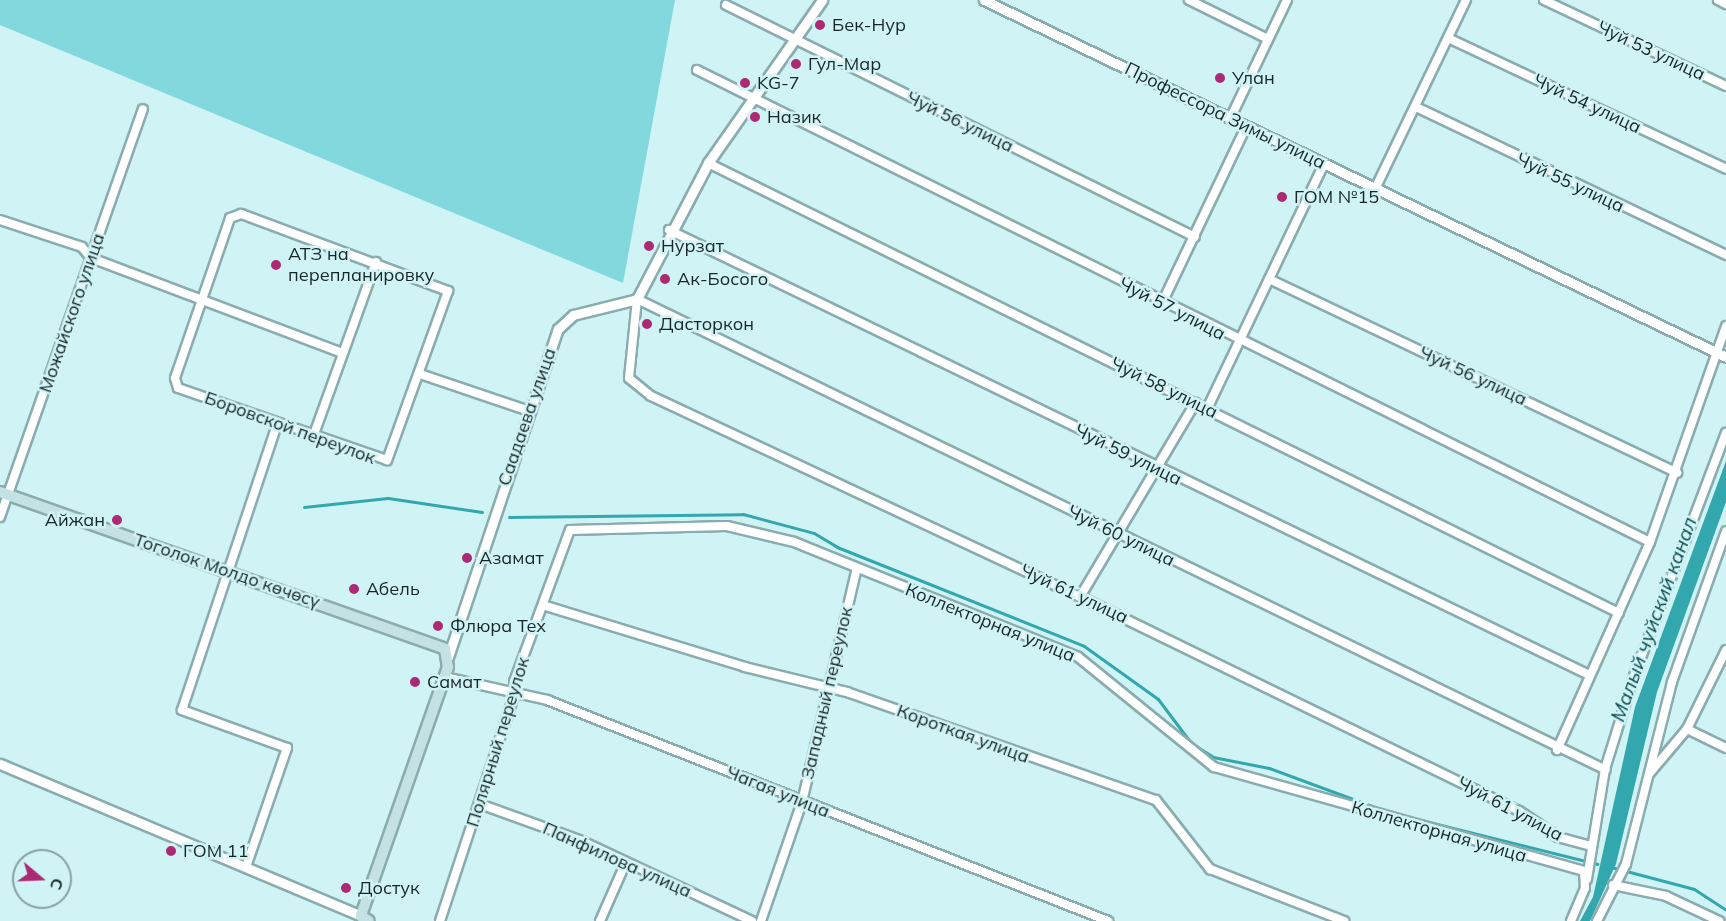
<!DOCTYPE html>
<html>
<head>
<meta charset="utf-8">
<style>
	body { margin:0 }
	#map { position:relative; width:1726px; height:921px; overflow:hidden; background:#d0f4f6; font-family:Mulish,sans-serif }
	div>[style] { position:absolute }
	.green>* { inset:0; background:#82d8dd }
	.water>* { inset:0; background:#33a7ae }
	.stream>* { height:3px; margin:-1.5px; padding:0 1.5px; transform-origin:1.5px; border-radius:1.5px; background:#33a7ae }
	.roads { filter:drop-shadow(2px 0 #8aacae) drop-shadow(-2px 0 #8aacae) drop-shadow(0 2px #8aacae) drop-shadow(0 -2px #8aacae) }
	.minor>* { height:8px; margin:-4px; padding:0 4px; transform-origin:4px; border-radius:4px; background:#fff }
	.tertiary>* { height:9px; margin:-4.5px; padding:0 4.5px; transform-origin:4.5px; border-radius:4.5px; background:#fff }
	.secondary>* { height:10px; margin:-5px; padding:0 5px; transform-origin:5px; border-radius:5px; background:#c4e2e4 }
	.dots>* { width:16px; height:16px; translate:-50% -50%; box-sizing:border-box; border:3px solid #d0f4f6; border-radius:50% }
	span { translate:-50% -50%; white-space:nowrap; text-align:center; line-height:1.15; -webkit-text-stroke:5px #d0f4f6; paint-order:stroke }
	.poi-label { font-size:18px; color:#192627 }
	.left { translate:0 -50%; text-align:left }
	.right { translate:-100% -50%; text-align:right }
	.street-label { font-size:18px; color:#192627 }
	.water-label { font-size:20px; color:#0b4e52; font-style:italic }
	.north { position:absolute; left:12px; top:849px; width:60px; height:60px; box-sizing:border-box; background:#d0f4f6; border:2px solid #87a2a3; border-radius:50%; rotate:109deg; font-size:16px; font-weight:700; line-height:24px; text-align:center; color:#192627 }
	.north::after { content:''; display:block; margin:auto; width:21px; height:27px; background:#ac2973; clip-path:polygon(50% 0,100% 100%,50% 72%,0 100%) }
</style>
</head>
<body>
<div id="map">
	<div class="green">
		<i style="clip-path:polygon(0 0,675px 0,623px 283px,0 25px)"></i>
	</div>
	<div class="water">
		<i style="clip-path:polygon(1726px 461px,1726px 502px,1657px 692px,1616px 864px,1590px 921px,1580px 921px,1593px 897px,1635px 707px)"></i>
	</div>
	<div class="stream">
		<i style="left:304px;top:507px;width:84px;rotate:-6.1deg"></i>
		<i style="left:388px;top:498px;width:95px;rotate:8.5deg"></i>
		<i style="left:509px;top:517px;width:234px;rotate:-0.7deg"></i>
		<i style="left:743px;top:514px;width:73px;rotate:15deg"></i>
		<i style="left:814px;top:533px;width:27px;rotate:31deg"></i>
		<i style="left:837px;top:547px;width:266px;rotate:21.8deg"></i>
		<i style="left:1084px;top:646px;width:91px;rotate:35.6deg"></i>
		<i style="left:1158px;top:699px;width:55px;rotate:53.1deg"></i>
		<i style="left:1191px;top:743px;width:26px;rotate:32deg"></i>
		<i style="left:1213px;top:757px;width:57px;rotate:11.1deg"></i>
		<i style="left:1269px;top:768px;width:124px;rotate:20.3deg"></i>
		<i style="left:1385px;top:811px;width:219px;rotate:14deg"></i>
		<i style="left:1611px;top:867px;width:86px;rotate:14.8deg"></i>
		<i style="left:1694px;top:889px;width:38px;rotate:33deg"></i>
	</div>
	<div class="roads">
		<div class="minor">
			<i style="left:1189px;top:0;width:88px;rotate:26.3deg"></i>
			<i style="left:1544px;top:0;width:201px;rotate:25.3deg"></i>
			<i style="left:1718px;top:0;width:9px;rotate:27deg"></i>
			<i style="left:726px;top:5px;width:523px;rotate:26.32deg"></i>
			<i style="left:1448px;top:38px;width:307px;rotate:25.2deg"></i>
			<i style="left:697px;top:70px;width:1063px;rotate:26.35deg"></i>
			<i style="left:1416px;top:107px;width:344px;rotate:25.5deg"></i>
			<i style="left:1230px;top:119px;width:132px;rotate:-64.4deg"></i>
			<i style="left:708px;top:163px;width:1016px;rotate:26.29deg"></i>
			<i style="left:1375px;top:189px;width:210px;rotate:-64.3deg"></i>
			<i style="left:241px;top:214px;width:221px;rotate:20.4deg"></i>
			<i style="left:448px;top:291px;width:180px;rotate:109.8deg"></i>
			<i style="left:387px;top:460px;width:221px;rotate:-161deg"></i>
			<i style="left:178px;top:388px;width:10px;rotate:-107deg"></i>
			<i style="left:175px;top:378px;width:169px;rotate:-71deg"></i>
			<i style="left:230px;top:218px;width:12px;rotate:-20deg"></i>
			<i style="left:0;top:220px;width:86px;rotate:18.2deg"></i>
			<i style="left:82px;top:247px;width:14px;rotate:51deg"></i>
			<i style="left:91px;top:258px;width:269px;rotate:20.7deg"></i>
			<i style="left:669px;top:230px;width:1022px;rotate:25.81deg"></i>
			<i style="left:1269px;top:279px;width:452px;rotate:25.4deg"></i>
			<i style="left:1162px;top:303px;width:195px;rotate:-64.5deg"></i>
			<i style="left:420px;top:374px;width:115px;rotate:18.7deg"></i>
			<i style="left:1207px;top:409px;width:272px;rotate:-64.5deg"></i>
			<i style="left:313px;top:437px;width:186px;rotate:-70.2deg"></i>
			<i style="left:0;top:517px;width:432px;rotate:-70.7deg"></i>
			<i style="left:1080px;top:597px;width:226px;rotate:-59.3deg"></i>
			<i style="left:546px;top:606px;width:208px;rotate:17deg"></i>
			<i style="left:745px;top:667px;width:105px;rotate:13.8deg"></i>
			<i style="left:847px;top:692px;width:327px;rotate:19.3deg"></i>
			<i style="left:1156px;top:800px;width:88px;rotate:52deg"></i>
			<i style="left:1210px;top:869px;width:144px;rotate:21.2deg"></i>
			<i style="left:445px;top:677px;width:105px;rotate:12.7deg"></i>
			<i style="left:547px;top:700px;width:603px;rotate:21.5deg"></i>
			<i style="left:1687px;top:729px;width:43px;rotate:26deg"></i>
			<i style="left:1557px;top:750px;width:228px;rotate:-65.9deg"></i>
			<i style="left:1650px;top:542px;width:229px;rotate:-70.6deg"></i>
			<i style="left:1649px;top:774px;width:59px;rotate:-49.8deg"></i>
			<i style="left:1687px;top:729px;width:88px;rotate:-63.7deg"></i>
			<i style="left:480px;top:804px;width:109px;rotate:19.9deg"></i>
			<i style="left:582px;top:841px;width:188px;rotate:25.2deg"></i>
			<i style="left:1591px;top:846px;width:34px;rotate:-165deg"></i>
			<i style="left:1558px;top:837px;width:47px;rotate:-146.3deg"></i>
			<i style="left:1519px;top:811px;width:488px;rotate:-154deg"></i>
			<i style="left:1080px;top:597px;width:474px;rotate:-154.9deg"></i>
			<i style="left:651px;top:396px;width:28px;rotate:-141deg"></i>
			<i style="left:629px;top:378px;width:79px;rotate:-84.2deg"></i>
			<i style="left:637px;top:299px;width:1077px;rotate:25.92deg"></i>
			<i style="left:246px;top:867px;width:126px;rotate:-71deg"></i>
			<i style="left:287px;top:748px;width:112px;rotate:-160.1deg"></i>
			<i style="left:182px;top:710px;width:301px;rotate:-71.6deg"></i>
			<i style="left:1587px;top:879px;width:111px;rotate:-80.7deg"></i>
			<i style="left:1605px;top:769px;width:97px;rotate:-72.7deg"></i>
			<i style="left:1634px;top:676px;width:260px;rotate:-69.3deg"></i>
			<i style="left:1613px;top:885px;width:54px;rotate:11.7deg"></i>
			<i style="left:1666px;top:896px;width:59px;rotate:25.3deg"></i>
			<i style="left:440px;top:921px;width:237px;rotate:-71.8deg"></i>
			<i style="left:514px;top:696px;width:14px;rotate:-90deg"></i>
			<i style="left:514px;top:682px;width:162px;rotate:-69.8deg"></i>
			<i style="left:570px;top:530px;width:157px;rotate:-1.5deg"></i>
			<i style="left:727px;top:526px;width:69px;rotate:13.4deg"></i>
			<i style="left:794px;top:542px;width:306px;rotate:22deg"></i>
			<i style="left:1078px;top:657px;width:175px;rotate:39deg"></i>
			<i style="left:1214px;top:767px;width:384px;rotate:15.7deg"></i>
			<i style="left:1584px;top:871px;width:17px;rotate:87deg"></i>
			<i style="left:1585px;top:888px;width:36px;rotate:113deg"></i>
			<i style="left:600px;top:921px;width:64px;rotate:-66.2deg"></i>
			<i style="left:761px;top:921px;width:126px;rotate:-71deg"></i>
			<i style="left:802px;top:802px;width:240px;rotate:-76.8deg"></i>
			<i style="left:1597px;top:921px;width:64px;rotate:-63deg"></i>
			<i style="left:1626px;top:864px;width:188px;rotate:-75.8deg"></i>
			<i style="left:1672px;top:682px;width:160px;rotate:-70.3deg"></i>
		</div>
		<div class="tertiary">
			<i style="left:984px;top:0;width:823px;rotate:25.69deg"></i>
			<i style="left:448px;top:657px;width:346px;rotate:-71.5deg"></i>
			<i style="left:558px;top:329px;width:21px;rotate:-43deg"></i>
			<i style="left:573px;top:315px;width:66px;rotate:-14deg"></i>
			<i style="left:637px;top:299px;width:153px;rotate:-62.4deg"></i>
			<i style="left:708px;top:163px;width:199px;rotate:-55deg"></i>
			<i style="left:0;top:764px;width:392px;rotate:22.8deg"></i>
		</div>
		<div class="secondary">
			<i style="left:0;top:492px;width:472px;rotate:19.4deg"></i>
			<i style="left:445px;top:649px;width:18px;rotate:81deg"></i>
			<i style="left:448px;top:667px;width:264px;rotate:109.3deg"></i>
			<i style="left:361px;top:916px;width:9px;rotate:32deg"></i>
		</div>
	</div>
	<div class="dots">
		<i style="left:820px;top:25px;background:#ac2973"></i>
		<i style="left:796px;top:64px;background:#ac2973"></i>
		<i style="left:1220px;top:78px;background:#ac2973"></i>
		<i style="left:745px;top:83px;background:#ac2973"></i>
		<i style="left:755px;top:117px;background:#ac2973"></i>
		<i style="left:1282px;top:197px;background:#ac2973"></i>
		<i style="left:649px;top:246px;background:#ac2973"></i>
		<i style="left:276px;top:265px;background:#ac2973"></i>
		<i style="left:665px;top:279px;background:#ac2973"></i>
		<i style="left:647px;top:324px;background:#ac2973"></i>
		<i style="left:117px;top:520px;background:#ac2973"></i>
		<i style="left:467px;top:558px;background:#ac2973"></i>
		<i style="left:354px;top:589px;background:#ac2973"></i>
		<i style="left:438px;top:626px;background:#ac2973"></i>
		<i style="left:415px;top:682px;background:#ac2973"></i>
		<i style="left:171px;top:851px;background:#ac2973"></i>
		<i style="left:346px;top:888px;background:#ac2973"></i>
	</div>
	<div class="poi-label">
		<span class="left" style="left:832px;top:25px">Бек-Нур</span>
		<span class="left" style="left:808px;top:64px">Гул-Мар</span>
		<span class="left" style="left:1232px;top:78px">Улан</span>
		<span class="left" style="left:757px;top:83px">KG-7</span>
		<span class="left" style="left:767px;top:117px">Назик</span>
		<span class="left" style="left:1294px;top:197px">ГОМ №15</span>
		<span class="left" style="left:661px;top:246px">Нурзат</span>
		<span class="left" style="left:288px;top:265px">АТЗ на<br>перепланировку</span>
		<span class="left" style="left:677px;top:279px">Ак-Босого</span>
		<span class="left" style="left:659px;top:324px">Дасторкон</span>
		<span class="right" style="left:105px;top:520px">Айжан</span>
		<span class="left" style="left:479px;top:558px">Азамат</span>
		<span class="left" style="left:366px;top:589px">Абель</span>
		<span class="left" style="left:450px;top:626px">Флюра Тех</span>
		<span class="left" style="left:427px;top:682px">Самат</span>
		<span class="left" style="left:183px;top:851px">ГОМ 11</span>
		<span class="left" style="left:358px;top:888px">Достук</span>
	</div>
	<div class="street-label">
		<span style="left:1651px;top:51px;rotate:25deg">Чуй 53 улица</span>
		<span style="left:1587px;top:104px;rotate:25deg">Чуй 54 улица</span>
		<span style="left:1225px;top:116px;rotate:26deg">Профессора Зимы улица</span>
		<span style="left:960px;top:122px;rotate:26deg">Чуй 56 улица</span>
		<span style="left:1570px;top:183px;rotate:25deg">Чуй 55 улица</span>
		<span style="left:1172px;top:309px;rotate:27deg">Чуй 57 улица</span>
		<span style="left:72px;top:313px;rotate:-71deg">Можайского улица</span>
		<span style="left:1473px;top:376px;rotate:25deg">Чуй 56 улица</span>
		<span style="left:1164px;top:388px;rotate:26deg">Чуй 58 улица</span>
		<span style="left:527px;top:417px;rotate:-71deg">Саадаева улица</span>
		<span style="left:290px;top:428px;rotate:20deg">Боровской переулок</span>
		<span style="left:1128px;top:455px;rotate:26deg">Чуй 59 улица</span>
		<span style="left:1121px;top:536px;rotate:26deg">Чуй 60 улица</span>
		<span style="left:227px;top:571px;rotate:19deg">Тоголок Молдо көчөсү</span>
		<span style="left:1074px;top:594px;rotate:25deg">Чуй 61 улица</span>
		<span style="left:990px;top:623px;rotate:22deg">Коллекторная улица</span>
		<span style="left:827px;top:693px;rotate:-77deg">Западный переулок</span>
		<span style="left:963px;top:734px;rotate:20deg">Короткая улица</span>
		<span style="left:498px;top:742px;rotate:-73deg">Полярный переулок</span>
		<span style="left:778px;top:792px;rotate:22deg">Чагая улица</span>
		<span style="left:1510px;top:809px;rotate:28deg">Чуй 61 улица</span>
		<span style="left:1439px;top:832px;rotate:16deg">Коллекторная улица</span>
		<span style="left:617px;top:860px;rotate:24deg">Панфилова улица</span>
	</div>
	<div class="water-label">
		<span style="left:1653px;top:619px;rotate:-70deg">Малый чуйский канал</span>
	</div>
	<div class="north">С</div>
</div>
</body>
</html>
